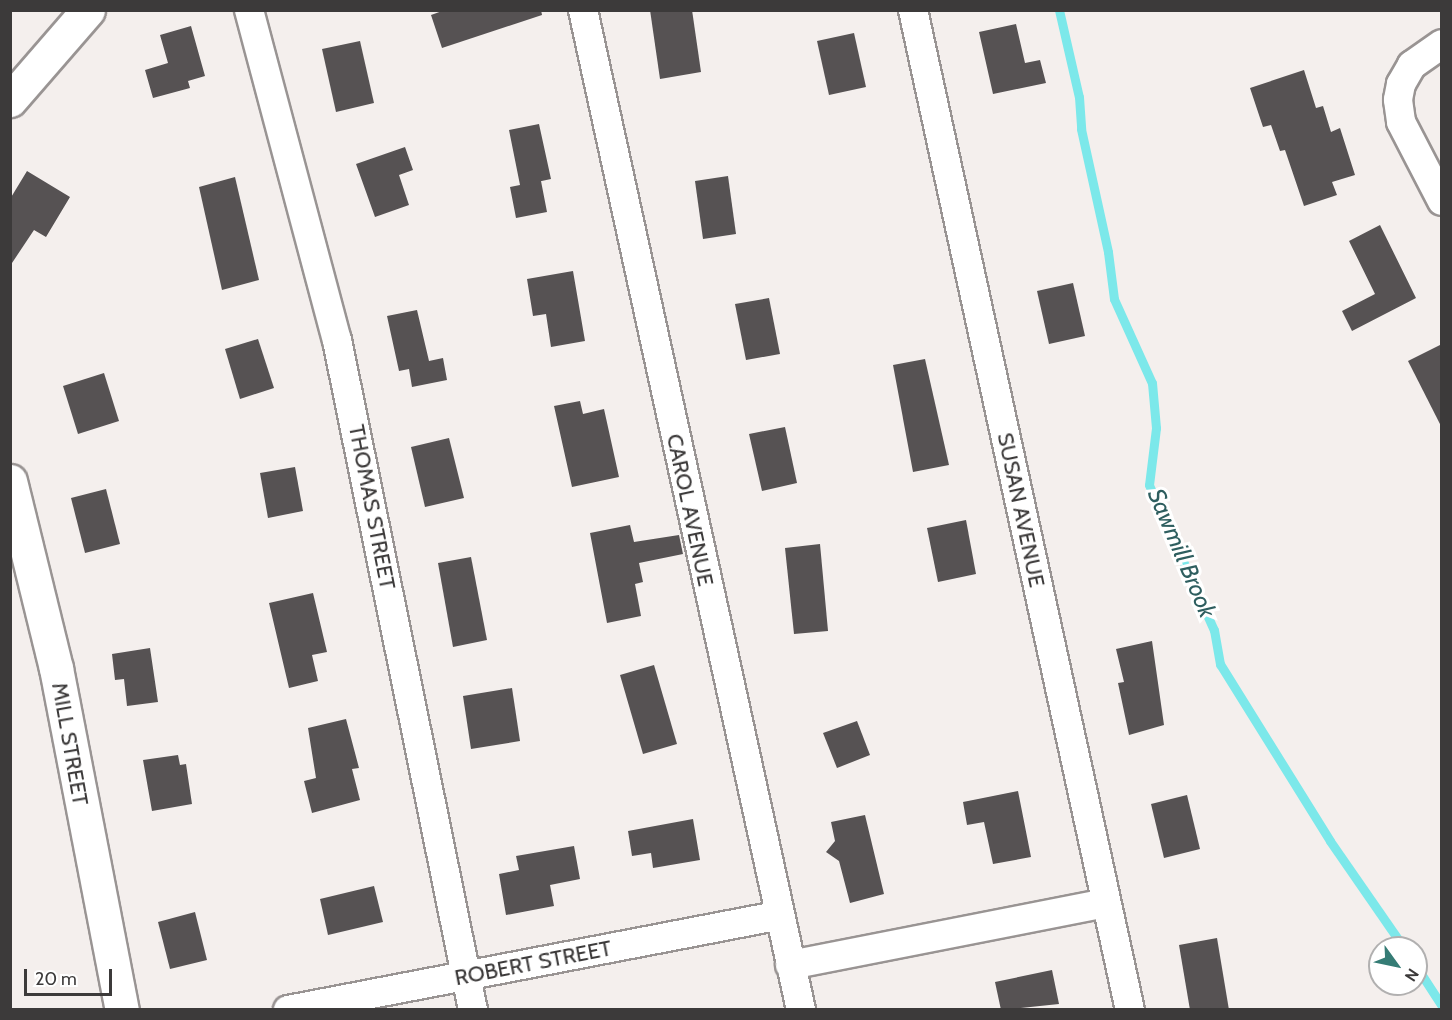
<!DOCTYPE html>
<html>
<head>
<meta charset="utf-8">
<style>
	body { margin:0 }
	#map { position:relative; width:1452px; height:1020px; overflow:hidden; background:#f4efed; font-family:Cabin,sans-serif }
	div>[style] { position:absolute }
	.stream>* { height:9px; margin:-4.5px; padding:0 4.5px; transform-origin:4.5px; border-radius:4.5px; background:#7ce8ea }
	.building>* { inset:0; background:#565253 }
	.roads { filter:drop-shadow(2px 0 #999493) drop-shadow(-2px 0 #999493) drop-shadow(0 2px #999493) drop-shadow(0 -2px #999493) }
	.street>* { height:28px; margin:-14px; padding:0 14px; transform-origin:14px; border-radius:14px; background:#fff }
	.secondary>* { height:33px; margin:-16.5px; padding:0 16.5px; transform-origin:16.5px; border-radius:16.5px; background:#fff }
	span { translate:-50% -50%; white-space:nowrap; text-align:center; line-height:1.15; -webkit-text-stroke:6px #fff; paint-order:stroke }
	.street-label { font-size:22px; color:#3c3a3a }
	.water-label { font-size:24px; color:#2e5e5f; font-style:italic }
	.frame { position:absolute; inset:0; border:12px solid #3c3a3a; pointer-events:none }
	.north { position:absolute; left:1368px; top:936px; width:60px; height:60px; box-sizing:border-box; background:#fff; border:2px solid #b1b0b0; border-radius:50%; rotate:123deg; font-size:16px; font-weight:700; line-height:24px; text-align:center; color:#3c3a3a }
	.north::after { content:''; display:block; margin:auto; width:21px; height:27px; background:#357c75; clip-path:polygon(50% 0,100% 100%,50% 72%,0 100%) }
	.scale { position:absolute; left:24px; top:969px; width:88px; height:27px; box-sizing:border-box; border:3px solid #3c3a3a; border-top:0; padding-left:8px; font-size:18px; line-height:21px; white-space:nowrap; color:#3c3a3a; -webkit-text-stroke:4px #fff; paint-order:stroke }
</style>
</head>
<body>
<div id="map">
	<div class="stream">
		<i style="left:1059px;top:10px;width:89px;rotate:77.1deg"></i>
		<i style="left:1079px;top:97px;width:32px;rotate:86deg"></i>
		<i style="left:1081px;top:129px;width:126px;rotate:77.6deg"></i>
		<i style="left:1108px;top:252px;width:47px;rotate:82.7deg"></i>
		<i style="left:1114px;top:299px;width:92px;rotate:65.7deg"></i>
		<i style="left:1152px;top:383px;width:45px;rotate:84.9deg"></i>
		<i style="left:1156px;top:428px;width:57px;rotate:97deg"></i>
		<i style="left:1149px;top:485px;width:159px;rotate:65.9deg"></i>
		<i style="left:1214px;top:630px;width:35px;rotate:80deg"></i>
		<i style="left:1220px;top:664px;width:208px;rotate:58.1deg"></i>
		<i style="left:1330px;top:841px;width:130px;rotate:55.3deg"></i>
		<i style="left:1416px;top:966px;width:48px;rotate:57deg"></i>
	</div>
	<div class="building">
		<i style="clip-path:polygon(445px 10px,541px 10px,542px 15px,442px 48px,431px 15px)"></i>
		<i style="clip-path:polygon(650px 10px,692px 10px,701px 72px,660px 79px)"></i>
		<i style="clip-path:polygon(1016px 24px,1025px 63px,1040px 60px,1046px 83px,993px 94px,979px 32px)"></i>
		<i style="clip-path:polygon(191px 26px,205px 76px,188px 81px,190px 88px,153px 98px,145px 70px,168px 63px,160px 35px)"></i>
		<i style="clip-path:polygon(854px 33px,866px 87px,829px 95px,817px 41px)"></i>
		<i style="clip-path:polygon(360px 41px,374px 103px,336px 112px,322px 49px)"></i>
		<i style="clip-path:polygon(1304px 70px,1316px 108px,1323px 106px,1331px 132px,1340px 128px,1355px 175px,1332px 182px,1337px 195px,1304px 206px,1285px 150px,1280px 151px,1271px 125px,1263px 127px,1250px 88px)"></i>
		<i style="clip-path:polygon(539px 124px,551px 179px,537px 182px,541px 181px,547px 212px,516px 218px,510px 187px,520px 185px,509px 130px)"></i>
		<i style="clip-path:polygon(405px 147px,413px 170px,399px 175px,409px 205px,375px 217px,356px 164px)"></i>
		<i style="clip-path:polygon(27px 171px,70px 197px,46px 237px,34px 230px,10px 266px,10px 199px)"></i>
		<i style="clip-path:polygon(728px 176px,736px 234px,703px 239px,695px 181px)"></i>
		<i style="clip-path:polygon(235px 177px,259px 280px,222px 290px,199px 187px)"></i>
		<i style="clip-path:polygon(1380px 225px,1416px 298px,1352px 331px,1342px 311px,1375px 294px,1349px 241px)"></i>
		<i style="clip-path:polygon(573px 271px,585px 341px,551px 347px,546px 314px,533px 316px,527px 279px)"></i>
		<i style="clip-path:polygon(1073px 283px,1085px 336px,1049px 344px,1037px 291px)"></i>
		<i style="clip-path:polygon(769px 298px,780px 354px,746px 360px,735px 304px)"></i>
		<i style="clip-path:polygon(417px 310px,429px 361px,443px 358px,447px 380px,412px 387px,409px 369px,399px 371px,387px 316px)"></i>
		<i style="clip-path:polygon(258px 339px,274px 388px,240px 399px,225px 349px)"></i>
		<i style="clip-path:polygon(1442px 344px,1442px 428px,1408px 361px)"></i>
		<i style="clip-path:polygon(925px 359px,949px 465px,913px 472px,893px 365px)"></i>
		<i style="clip-path:polygon(104px 373px,119px 421px,78px 434px,63px 386px)"></i>
		<i style="clip-path:polygon(580px 401px,583px 414px,604px 409px,619px 477px,572px 487px,554px 406px)"></i>
		<i style="clip-path:polygon(785px 427px,797px 483px,762px 491px,749px 434px)"></i>
		<i style="clip-path:polygon(449px 438px,464px 498px,425px 507px,411px 447px)"></i>
		<i style="clip-path:polygon(295px 467px,303px 511px,268px 518px,260px 473px)"></i>
		<i style="clip-path:polygon(106px 489px,120px 544px,85px 553px,71px 498px)"></i>
		<i style="clip-path:polygon(966px 520px,976px 574px,938px 582px,927px 528px)"></i>
		<i style="clip-path:polygon(630px 525px,634px 542px,679px 535px,683px 554px,639px 563px,643px 582px,635px 584px,641px 616px,607px 623px,590px 533px)"></i>
		<i style="clip-path:polygon(820px 544px,828px 631px,794px 634px,785px 548px)"></i>
		<i style="clip-path:polygon(471px 557px,487px 640px,453px 647px,438px 563px)"></i>
		<i style="clip-path:polygon(313px 593px,327px 652px,312px 655px,318px 681px,289px 688px,269px 603px)"></i>
		<i style="clip-path:polygon(1152px 641px,1164px 725px,1129px 735px,1118px 683px,1124px 682px,1116px 649px)"></i>
		<i style="clip-path:polygon(150px 648px,158px 702px,127px 706px,124px 679px,115px 680px,112px 654px)"></i>
		<i style="clip-path:polygon(654px 665px,677px 744px,643px 754px,620px 675px)"></i>
		<i style="clip-path:polygon(512px 688px,520px 741px,471px 749px,463px 696px)"></i>
		<i style="clip-path:polygon(346px 719px,359px 768px,352px 769px,360px 800px,312px 813px,304px 781px,316px 778px,308px 728px)"></i>
		<i style="clip-path:polygon(857px 721px,870px 755px,837px 768px,823px 733px)"></i>
		<i style="clip-path:polygon(178px 755px,180px 765px,186px 764px,192px 804px,152px 811px,143px 760px)"></i>
		<i style="clip-path:polygon(1018px 791px,1031px 857px,993px 864px,984px 822px,967px 825px,963px 802px)"></i>
		<i style="clip-path:polygon(1187px 795px,1200px 849px,1164px 858px,1151px 804px)"></i>
		<i style="clip-path:polygon(865px 815px,884px 894px,850px 903px,839px 861px,826px 852px,835px 841px,831px 822px)"></i>
		<i style="clip-path:polygon(693px 819px,700px 860px,653px 868px,651px 853px,632px 856px,628px 831px)"></i>
		<i style="clip-path:polygon(574px 846px,580px 879px,550px 885px,554px 906px,506px 915px,499px 874px,519px 870px,516px 856px)"></i>
		<i style="clip-path:polygon(374px 886px,383px 922px,328px 935px,320px 899px)"></i>
		<i style="clip-path:polygon(195px 912px,207px 960px,170px 969px,158px 922px)"></i>
		<i style="clip-path:polygon(1217px 938px,1229px 1010px,1190px 1010px,1179px 945px)"></i>
		<i style="clip-path:polygon(1052px 970px,1059px 1004px,1001px 1010px,995px 982px)"></i>
	</div>
	<div class="roads">
		<div class="street">
			<i style="left:249px;top:10px;width:342px;rotate:75.1deg"></i>
			<i style="left:337px;top:340px;width:684px;rotate:78.53deg"></i>
			<i style="left:583px;top:10px;width:1023px;rotate:77.7deg"></i>
			<i style="left:913px;top:10px;width:1023px;rotate:77.76deg"></i>
			<i style="left:1442px;top:44px;width:37px;rotate:145deg"></i>
			<i style="left:1412px;top:65px;width:22px;rotate:120deg"></i>
			<i style="left:1401px;top:84px;width:16px;rotate:101deg"></i>
			<i style="left:1398px;top:100px;width:22px;rotate:82deg"></i>
			<i style="left:1401px;top:122px;width:89px;rotate:62.6deg"></i>
			<i style="left:790px;top:965px;width:321px;rotate:-11.1deg"></i>
			<i style="left:288px;top:1010px;width:499px;rotate:-10.9deg"></i>
		</div>
		<div class="secondary">
			<i style="left:10px;top:100px;width:119px;rotate:-49.1deg"></i>
			<i style="left:10px;top:481px;width:193px;rotate:76.2deg"></i>
			<i style="left:56px;top:668px;width:348px;rotate:79.1deg"></i>
		</div>
	</div>
	<div class="street-label">
		<span style="left:372px;top:507px;rotate:79deg">THOMAS STREET</span>
		<span style="left:690px;top:510px;rotate:78deg">CAROL AVENUE</span>
		<span style="left:1021px;top:510px;rotate:78deg">SUSAN AVENUE</span>
		<span style="left:70px;top:744px;rotate:80deg">MILL STREET</span>
		<span style="left:533px;top:963px;rotate:-11deg">ROBERT STREET</span>
	</div>
	<div class="water-label">
		<span style="left:1182px;top:553px;rotate:67deg">Sawmill Brook</span>
	</div>
	<div class="frame"></div>
	<div class="north">N</div>
	<div class="scale">20 m</div>
</div>
</body>
</html>
